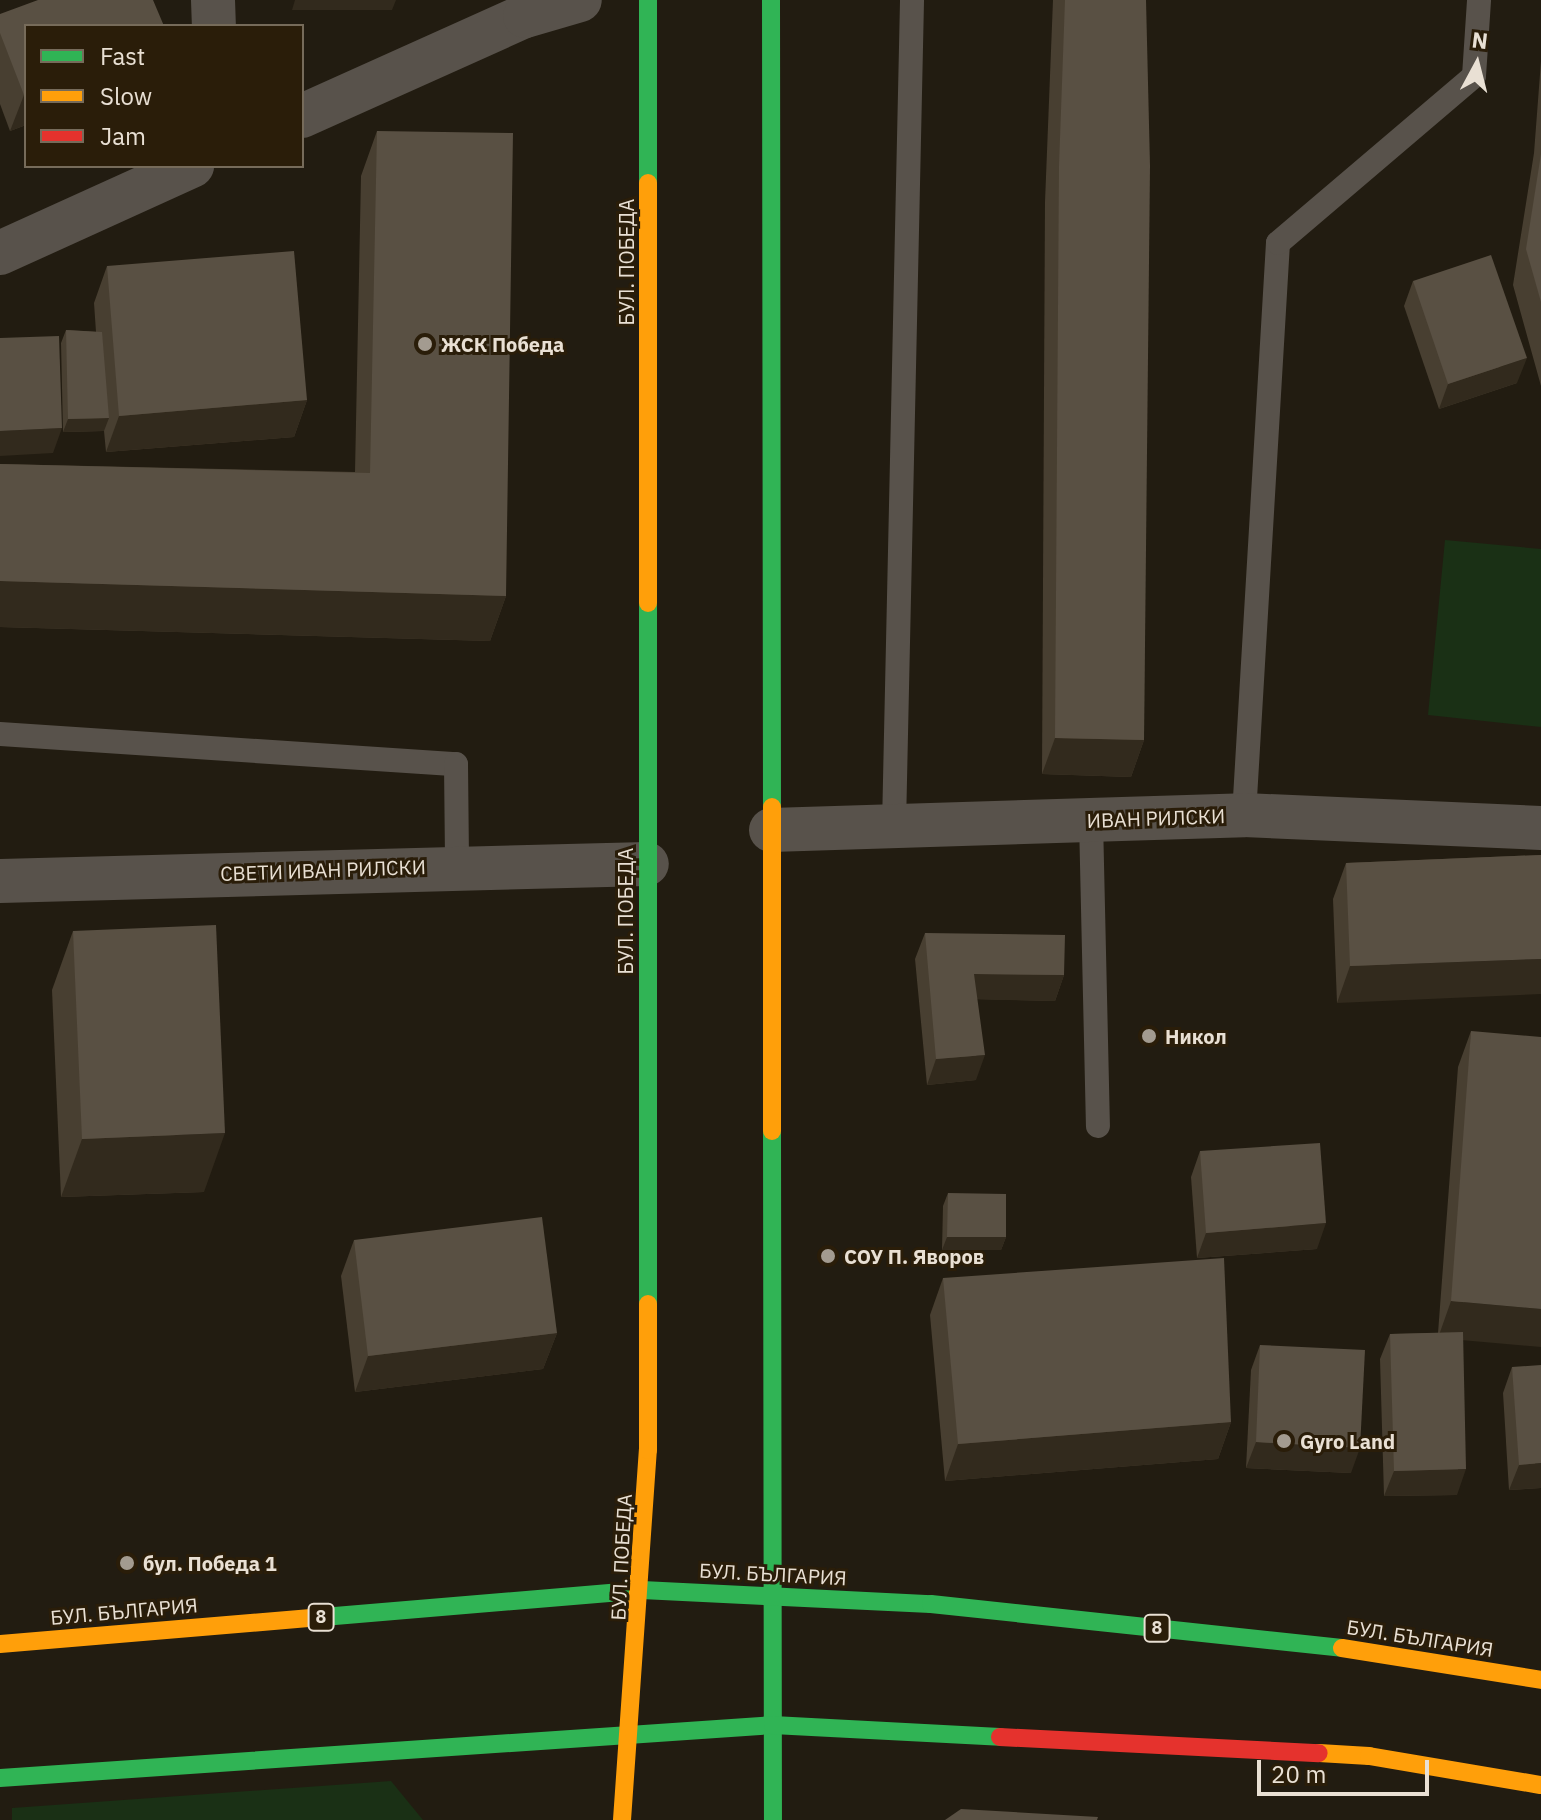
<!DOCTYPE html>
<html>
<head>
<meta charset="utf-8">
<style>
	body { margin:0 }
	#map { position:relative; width:1541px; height:1820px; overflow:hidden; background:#221c11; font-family:"IBM Plex Sans",sans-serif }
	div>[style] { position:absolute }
	.green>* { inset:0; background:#1a3015 }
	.lane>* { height:24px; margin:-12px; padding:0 12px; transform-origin:12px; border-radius:12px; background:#58524b }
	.street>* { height:44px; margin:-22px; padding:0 22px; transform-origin:22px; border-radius:22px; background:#58524b }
	.fast>* { height:18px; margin:-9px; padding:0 9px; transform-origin:9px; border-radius:9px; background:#30b455 }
	.slow>* { height:18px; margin:-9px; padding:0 9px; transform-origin:9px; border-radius:9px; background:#ff9f0a }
	.jam>* { height:18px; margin:-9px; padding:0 9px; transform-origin:9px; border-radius:9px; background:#e5322d }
	.wall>* { inset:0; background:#483f31 }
	.shaded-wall>* { inset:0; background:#322a1d }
	.building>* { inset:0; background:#595043 }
	.dots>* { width:22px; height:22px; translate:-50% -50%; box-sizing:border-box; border:4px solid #2a1d09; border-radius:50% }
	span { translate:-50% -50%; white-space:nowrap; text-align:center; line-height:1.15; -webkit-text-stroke:6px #2a1d09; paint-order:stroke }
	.shield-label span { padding:2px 6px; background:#2a1d09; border:2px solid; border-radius:6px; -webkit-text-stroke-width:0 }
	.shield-label { font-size:18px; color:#e9e0d4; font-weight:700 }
	.street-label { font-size:20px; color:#e9e0d4 }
	.poi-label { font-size:20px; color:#e9e0d4; font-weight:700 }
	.left { translate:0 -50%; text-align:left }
	.legend { position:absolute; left:24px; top:24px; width:280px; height:144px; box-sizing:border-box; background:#2a1d09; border:2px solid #766b5a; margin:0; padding:10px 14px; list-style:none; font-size:24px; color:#e9e0d4 }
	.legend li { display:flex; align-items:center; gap:16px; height:40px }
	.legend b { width:40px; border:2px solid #766b5a }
	.north { position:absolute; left:1437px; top:24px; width:80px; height:80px; -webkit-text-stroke:6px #2a1d09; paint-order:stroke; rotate:7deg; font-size:22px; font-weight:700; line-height:32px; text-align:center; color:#e9e0d4 }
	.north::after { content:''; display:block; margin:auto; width:28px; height:36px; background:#e9e0d4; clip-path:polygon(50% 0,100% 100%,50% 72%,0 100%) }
	.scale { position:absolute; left:1257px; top:1760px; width:172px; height:36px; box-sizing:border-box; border:4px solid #e9e0d4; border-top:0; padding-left:10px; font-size:24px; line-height:28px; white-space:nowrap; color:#e9e0d4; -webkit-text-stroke:6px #2a1d09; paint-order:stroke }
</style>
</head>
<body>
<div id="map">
	<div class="green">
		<i style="clip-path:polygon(1445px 540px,1541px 549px,1541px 727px,1428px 715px)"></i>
		<i style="clip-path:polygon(391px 1781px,423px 1820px,12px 1820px,12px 1808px)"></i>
	</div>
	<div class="lane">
		<i style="left:0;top:734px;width:457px;rotate:3.8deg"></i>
		<i style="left:456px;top:764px;width:102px;rotate:89.4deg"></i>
		<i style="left:1244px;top:815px;width:573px;rotate:-86.6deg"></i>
		<i style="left:1278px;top:243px;width:257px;rotate:-40.4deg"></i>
		<i style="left:1474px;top:76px;width:76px;rotate:-86.2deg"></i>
		<i style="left:1091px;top:820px;width:306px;rotate:88.7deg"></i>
		<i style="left:894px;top:826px;width:826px;rotate:-88.75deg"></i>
	</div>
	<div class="street">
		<i style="left:213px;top:0;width:26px;rotate:88deg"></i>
		<i style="left:302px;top:116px;width:244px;rotate:-24.2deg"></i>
		<i style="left:525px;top:16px;width:57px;rotate:-16.2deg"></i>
		<i style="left:0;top:253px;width:211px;rotate:-24.4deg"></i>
		<i style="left:771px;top:830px;width:473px;rotate:-1.8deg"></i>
		<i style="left:1244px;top:815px;width:297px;rotate:2.5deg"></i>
		<i style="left:0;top:881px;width:647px;rotate:-1.51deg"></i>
	</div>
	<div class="fast">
		<i style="left:648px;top:0;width:183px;rotate:90deg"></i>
		<i style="left:771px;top:0;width:807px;rotate:89.93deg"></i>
		<i style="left:648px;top:603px;width:701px;rotate:90deg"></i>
		<i style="left:772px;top:1131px;width:689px;rotate:89.92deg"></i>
		<i style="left:323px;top:1617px;width:320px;rotate:-4.8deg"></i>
		<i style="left:642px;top:1590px;width:289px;rotate:2.8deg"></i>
		<i style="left:931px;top:1604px;width:413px;rotate:6.1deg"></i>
		<i style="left:0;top:1778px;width:775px;rotate:-3.92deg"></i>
		<i style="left:773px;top:1725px;width:227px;rotate:3deg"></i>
	</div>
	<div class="slow">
		<i style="left:648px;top:183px;width:420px;rotate:90deg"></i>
		<i style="left:772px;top:807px;width:324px;rotate:90deg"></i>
		<i style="left:0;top:1644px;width:324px;rotate:-4.8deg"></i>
		<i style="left:1342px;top:1648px;width:202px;rotate:9.1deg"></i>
		<i style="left:1319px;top:1753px;width:50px;rotate:3.4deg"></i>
		<i style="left:1369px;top:1756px;width:174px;rotate:9.6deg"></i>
		<i style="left:622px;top:1820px;width:371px;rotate:-86deg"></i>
		<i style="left:648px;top:1450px;width:146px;rotate:-90deg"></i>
	</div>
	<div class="jam">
		<i style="left:1000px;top:1737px;width:319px;rotate:2.9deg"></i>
	</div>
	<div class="wall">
		<i style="clip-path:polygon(1053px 0,1146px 0,1144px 740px,1131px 777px,1042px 774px,1045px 202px)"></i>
		<i style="clip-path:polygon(0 14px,26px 26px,26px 125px,10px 131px,0 104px)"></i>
		<i style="clip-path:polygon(1541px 61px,1541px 386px,1513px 285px,1534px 153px)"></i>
		<i style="clip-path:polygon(377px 131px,506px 596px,490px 641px,0 627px,0 464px,355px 472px,361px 176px)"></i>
		<i style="clip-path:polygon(107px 266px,307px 400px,294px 437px,106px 452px,104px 431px,63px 432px,61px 343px,66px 330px,96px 332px,94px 303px)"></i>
		<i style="clip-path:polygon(1413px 281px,1517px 383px,1439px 409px,1404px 306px)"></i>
		<i style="clip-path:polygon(1541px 855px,1337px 1003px,1333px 899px,1346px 863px)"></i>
		<i style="clip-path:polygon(73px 931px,204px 1192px,61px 1197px,52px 990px)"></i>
		<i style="clip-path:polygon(925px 933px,1064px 975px,1055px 1001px,977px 999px,976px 1080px,927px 1085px,915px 959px)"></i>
		<i style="clip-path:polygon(1471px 1031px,1463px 1340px,1457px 1495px,1384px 1496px,1380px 1359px,1390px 1334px,1438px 1333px,1458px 1067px)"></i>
		<i style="clip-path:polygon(1200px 1151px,1317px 1249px,1197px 1258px,1191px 1177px)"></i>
		<i style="clip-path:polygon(948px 1193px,1006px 1237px,1001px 1250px,942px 1250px,943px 1206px)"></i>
		<i style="clip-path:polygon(354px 1240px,557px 1333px,543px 1369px,355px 1392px,341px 1276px)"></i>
		<i style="clip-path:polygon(943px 1278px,1231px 1422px,1218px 1459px,945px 1481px,930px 1315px)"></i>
		<i style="clip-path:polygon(1260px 1345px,1351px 1473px,1246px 1468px,1251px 1370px)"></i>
		<i style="clip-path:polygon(1512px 1367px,1541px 1488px,1509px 1490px,1503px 1393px)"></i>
	</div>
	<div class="shaded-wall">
		<i style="clip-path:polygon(295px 0,396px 0,392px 10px,292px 10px)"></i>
		<i style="clip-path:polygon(26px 94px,26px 125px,10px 131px,24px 95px)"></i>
		<i style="clip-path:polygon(1527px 358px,1517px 383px,1439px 409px,1448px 384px)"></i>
		<i style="clip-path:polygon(307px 400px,294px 437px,106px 452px,119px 416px)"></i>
		<i style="clip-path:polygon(109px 418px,104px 431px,63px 432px,68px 419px)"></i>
		<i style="clip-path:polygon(62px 428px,53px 453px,0 456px,0 431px)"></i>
		<i style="clip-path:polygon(0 581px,506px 596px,490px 641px,0 627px)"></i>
		<i style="clip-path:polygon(1055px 738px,1144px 740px,1131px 777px,1042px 774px)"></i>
		<i style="clip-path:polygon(1541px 959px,1541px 994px,1337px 1003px,1350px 966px)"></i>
		<i style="clip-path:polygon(974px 974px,1064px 975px,1055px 1001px,965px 999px)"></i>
		<i style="clip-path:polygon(985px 1055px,976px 1080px,927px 1085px,936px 1059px)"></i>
		<i style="clip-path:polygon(225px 1133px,204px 1192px,61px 1197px,82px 1139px)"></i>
		<i style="clip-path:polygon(1326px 1223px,1317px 1249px,1197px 1258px,1206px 1233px)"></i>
		<i style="clip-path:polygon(947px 1237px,1006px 1237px,1001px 1250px,942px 1250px)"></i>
		<i style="clip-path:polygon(1451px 1301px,1541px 1309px,1541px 1347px,1438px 1338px)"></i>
		<i style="clip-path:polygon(557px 1333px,543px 1369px,355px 1392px,368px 1356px)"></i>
		<i style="clip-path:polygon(1231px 1422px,1218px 1459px,945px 1481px,958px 1444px)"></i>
		<i style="clip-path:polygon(1256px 1442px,1360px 1448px,1351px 1473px,1246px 1468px)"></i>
		<i style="clip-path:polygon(1541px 1463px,1541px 1488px,1509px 1490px,1519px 1465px)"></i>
		<i style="clip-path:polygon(1466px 1469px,1457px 1495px,1384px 1496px,1394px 1471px)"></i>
	</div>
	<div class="building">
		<i style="clip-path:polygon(38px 0,153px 0,164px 26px,26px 26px,26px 94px,24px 95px,0 33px,0 14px)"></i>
		<i style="clip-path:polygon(1065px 0,1146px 0,1150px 166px,1144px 740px,1055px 738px,1059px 166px)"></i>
		<i style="clip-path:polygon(377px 131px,513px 133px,506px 596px,0 581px,0 464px,370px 473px)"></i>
		<i style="clip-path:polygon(1541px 154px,1541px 302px,1526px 249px)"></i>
		<i style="clip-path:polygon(294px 251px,307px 400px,119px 416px,107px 266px)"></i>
		<i style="clip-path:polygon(1491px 255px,1527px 358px,1448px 384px,1413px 281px)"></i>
		<i style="clip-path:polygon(66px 330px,102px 332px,109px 418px,68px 419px)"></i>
		<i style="clip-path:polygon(59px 336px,62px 428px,0 431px,0 338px)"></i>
		<i style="clip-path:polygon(1541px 855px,1541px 959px,1350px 966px,1346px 863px)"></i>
		<i style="clip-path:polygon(216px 925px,225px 1133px,82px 1139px,73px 931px)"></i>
		<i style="clip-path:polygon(925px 933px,1065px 935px,1064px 975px,974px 974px,985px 1055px,936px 1059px)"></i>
		<i style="clip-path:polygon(1471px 1031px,1541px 1037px,1541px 1309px,1451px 1301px)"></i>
		<i style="clip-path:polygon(1320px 1143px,1326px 1223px,1206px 1233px,1200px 1151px)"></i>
		<i style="clip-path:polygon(948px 1193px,1006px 1194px,1006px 1237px,947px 1237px)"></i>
		<i style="clip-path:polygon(542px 1217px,557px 1333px,368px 1356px,354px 1240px)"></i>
		<i style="clip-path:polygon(1224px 1258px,1231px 1422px,958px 1444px,943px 1278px)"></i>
		<i style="clip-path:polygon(1463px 1332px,1466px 1469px,1394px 1471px,1390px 1334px)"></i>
		<i style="clip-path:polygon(1260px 1345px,1365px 1350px,1360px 1448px,1256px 1442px)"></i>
		<i style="clip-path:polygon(1541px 1365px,1541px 1463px,1519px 1465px,1512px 1367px)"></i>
		<i style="clip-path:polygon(961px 1809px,1098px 1817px,1097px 1820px,945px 1820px)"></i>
	</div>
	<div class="dots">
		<i style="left:425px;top:344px;background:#a39b90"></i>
		<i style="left:1149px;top:1036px;background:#a39b90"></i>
		<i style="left:828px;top:1256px;background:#a39b90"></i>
		<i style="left:1284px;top:1441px;background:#a39b90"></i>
		<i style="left:127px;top:1563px;background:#a39b90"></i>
	</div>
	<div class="shield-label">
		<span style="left:321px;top:1617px">8</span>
		<span style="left:1157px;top:1628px">8</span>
	</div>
	<div class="street-label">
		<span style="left:626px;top:262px;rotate:-90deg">БУЛ. ПОБЕДА</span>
		<span style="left:1156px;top:818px;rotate:-2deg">ИВАН РИЛСКИ</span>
		<span style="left:323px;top:870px;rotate:-2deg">СВЕТИ ИВАН РИЛСКИ</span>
		<span style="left:625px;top:911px;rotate:-90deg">БУЛ. ПОБЕДА</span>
		<span style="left:621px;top:1557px;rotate:-87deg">БУЛ. ПОБЕДА</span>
		<span style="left:773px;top:1574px;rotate:3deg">БУЛ. БЪЛГАРИЯ</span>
		<span style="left:124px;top:1611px;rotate:-5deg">БУЛ. БЪЛГАРИЯ</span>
		<span style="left:1420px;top:1638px;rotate:9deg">БУЛ. БЪЛГАРИЯ</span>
	</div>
	<div class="poi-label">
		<span class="left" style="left:441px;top:344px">ЖСК Победа</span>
		<span class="left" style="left:1165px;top:1036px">Никол</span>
		<span class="left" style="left:844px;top:1256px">СОУ П. Яворов</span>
		<span class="left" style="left:1300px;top:1441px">Gyro Land</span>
		<span class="left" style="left:143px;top:1563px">бул. Победа 1</span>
	</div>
	<ul class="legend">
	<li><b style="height:10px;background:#30b455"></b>Fast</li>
	<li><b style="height:10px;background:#ff9f0a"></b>Slow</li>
	<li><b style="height:10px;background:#e5322d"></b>Jam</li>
	</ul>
	<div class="north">N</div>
	<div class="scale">20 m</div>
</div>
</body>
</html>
